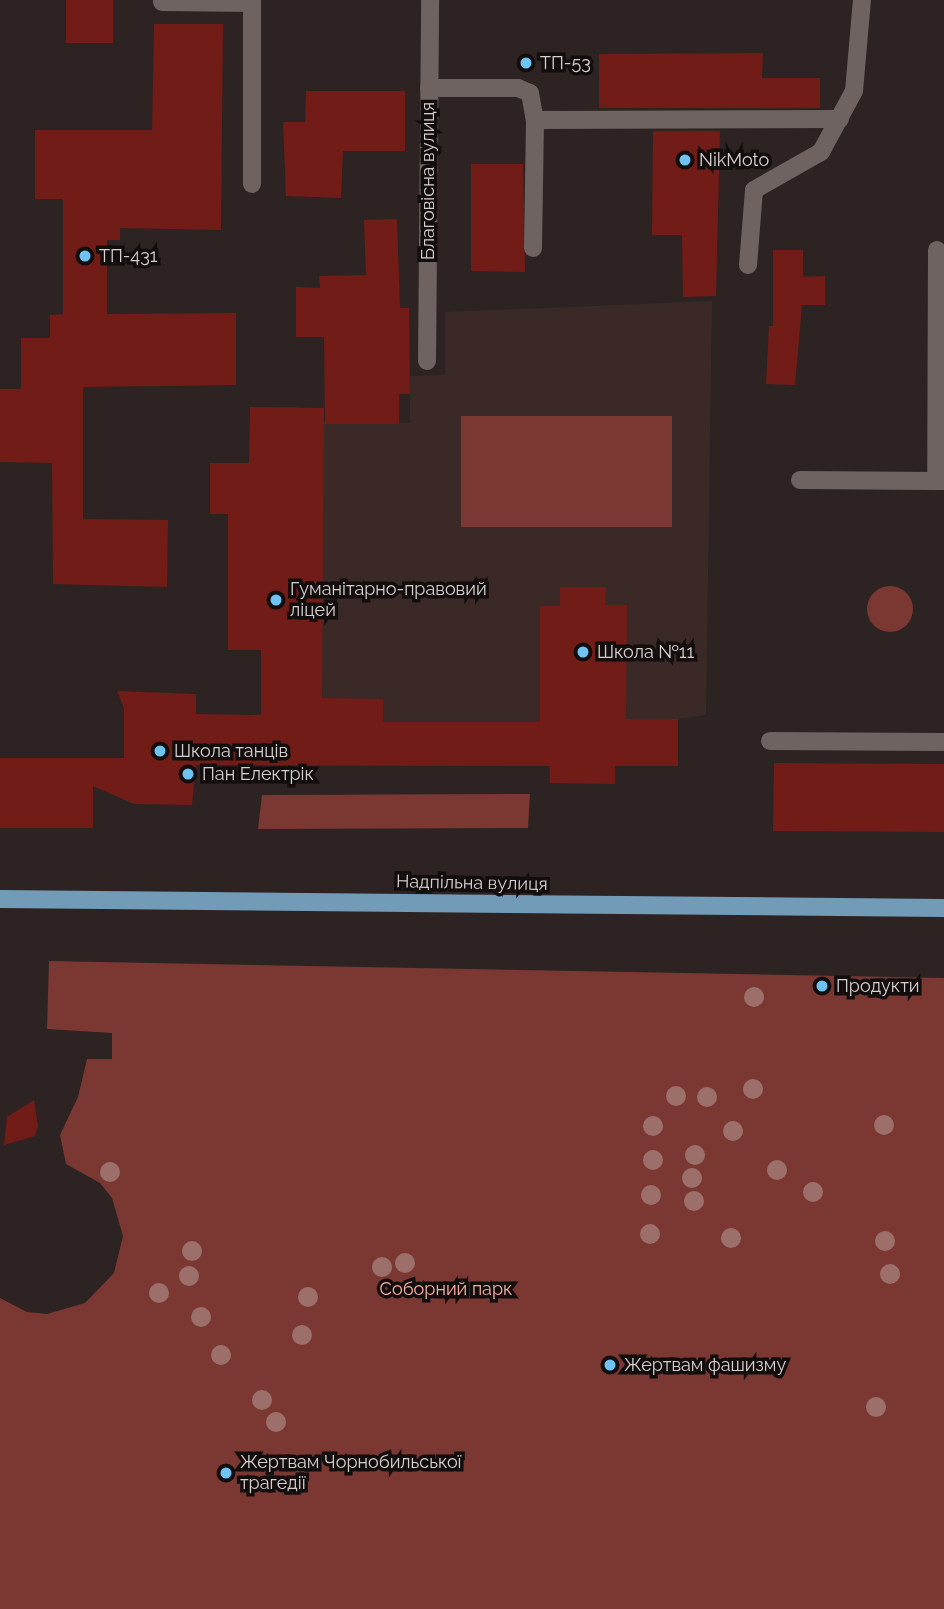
<!DOCTYPE html>
<html>
<head>
<meta charset="utf-8">
<style>
	body { margin:0 }
	#map { position:relative; width:944px; height:1609px; overflow:hidden; background:#2d2322; font-family:Raleway,sans-serif }
	div>[style] { position:absolute }
	.built>* { inset:0; background:#3a2927 }
	.green>* { inset:0; background:#7b3832 }
	.round { border-radius:50% }
	.building>* { inset:0; background:#721c18 }
	.minor>* { height:18px; margin:-9px; padding:0 9px; transform-origin:9px; border-radius:9px; background:#6f6361 }
	.major>* { height:18px; margin:-9px; padding:0 9px; transform-origin:9px; border-radius:9px; background:#729bb7 }
	.trees>* { width:20px; height:20px; margin:-10px; border-radius:50%; background:#9d6f6a }
	.dots>* { width:19px; height:19px; translate:-50% -50%; box-sizing:border-box; border:4px solid #120e0d; border-radius:50% }
	span { translate:-50% -50%; white-space:nowrap; text-align:center; line-height:1.15; -webkit-text-stroke:7px #120e0d; paint-order:stroke }
	.poi-label { font-size:18px; color:#d7d0cf }
	.left { translate:0 -50%; text-align:left }
	.street-label { font-size:18px; color:#d7d0cf }
	.park-label { font-size:18px; color:#f9aea4 }
</style>
</head>
<body>
<div id="map">
	<div class="built">
		<i style="clip-path:polygon(712px 301px,706px 715px,678px 719px,678px 766px,615px 766px,615px 784px,550px 783px,549px 766px,248px 765px,248px 715px,261px 714px,261px 650px,228px 514px,210px 514px,210px 463px,249px 463px,278px 417px,278px 407px,297px 407px,297px 421px,410px 423px,410px 376px,445px 375px,445px 312px)"></i>
	</div>
	<div class="green">
		<i style="clip-path:polygon(461px 416px,672px 416px,672px 527px,461px 527px)"></i>
		<i class="round" style="left:867px;top:586px;width:46px;height:46px"></i>
		<i style="clip-path:polygon(530px 794px,528px 828px,258px 829px,262px 795px)"></i>
		<i style="clip-path:polygon(49px 961px,944px 978px,944px 1609px,0 1609px,0 1298px,27px 1312px,47px 1314px,85px 1303px,114px 1273px,123px 1236px,112px 1198px,100px 1183px,66px 1164px,60px 1135px,78px 1097px,87px 1059px,112px 1059px,112px 1033px,47px 1029px)"></i>
	</div>
	<div class="building">
		<i style="clip-path:polygon(66px 0,113px 0,113px 43px,66px 43px)"></i>
		<i style="clip-path:polygon(154px 24px,223px 24px,221px 230px,120px 228px,120px 240px,107px 240px,107px 314px,236px 313px,236px 385px,83px 387px,83px 519px,168px 520px,167px 587px,53px 584px,52px 463px,0 462px,0 389px,21px 389px,21px 338px,50px 338px,50px 315px,63px 314px,63px 199px,35px 199px,35px 130px,152px 130px)"></i>
		<i style="clip-path:polygon(763px 53px,762px 78px,820px 78px,820px 108px,599px 108px,599px 54px)"></i>
		<i style="clip-path:polygon(306px 91px,405px 91px,405px 151px,343px 151px,341px 198px,286px 196px,283px 122px,305px 122px)"></i>
		<i style="clip-path:polygon(653px 131px,720px 131px,716px 296px,683px 297px,682px 235px,652px 235px)"></i>
		<i style="clip-path:polygon(471px 164px,523px 164px,525px 272px,471px 271px)"></i>
		<i style="clip-path:polygon(397px 219px,400px 308px,409px 308px,410px 394px,399px 394px,399px 424px,325px 424px,324px 337px,296px 337px,296px 287px,320px 288px,319px 276px,366px 275px,364px 220px)"></i>
		<i style="clip-path:polygon(773px 250px,803px 250px,803px 277px,825px 276px,825px 305px,802px 305px,795px 385px,766px 384px,769px 326px,773px 326px)"></i>
		<i style="clip-path:polygon(250px 407px,324px 408px,322px 698px,383px 699px,383px 722px,540px 722px,540px 606px,560px 606px,560px 587px,606px 587px,605px 605px,627px 605px,626px 719px,678px 719px,678px 766px,615px 766px,615px 784px,550px 783px,550px 766px,196px 765px,192px 805px,134px 804px,93px 786px,93px 828px,0 828px,0 758px,124px 758px,124px 708px,117px 691px,196px 694px,196px 714px,261px 715px,261px 650px,228px 650px,228px 514px,210px 514px,210px 463px,249px 463px)"></i>
		<i style="clip-path:polygon(774px 763px,944px 764px,944px 832px,773px 831px)"></i>
		<i style="clip-path:polygon(34px 1100px,38px 1126px,35px 1136px,4px 1145px,7px 1117px)"></i>
	</div>
	<div class="minor">
		<i style="left:162px;top:2px;width:90px;rotate:0.6deg"></i>
		<i style="left:429px;top:88px;width:89px"></i>
		<i style="left:518px;top:88px;width:13px;rotate:23deg"></i>
		<i style="left:530px;top:93px;width:27px;rotate:80deg"></i>
		<i style="left:252px;top:184px;width:184px;rotate:-90deg"></i>
		<i style="left:533px;top:248px;width:128px;rotate:-89.1deg"></i>
		<i style="left:535px;top:120px;width:305px;rotate:-0.2deg"></i>
		<i style="left:937px;top:250px;width:231px;rotate:90.2deg"></i>
		<i style="left:936px;top:481px;width:8px"></i>
		<i style="left:748px;top:265px;width:75px;rotate:-85.4deg"></i>
		<i style="left:754px;top:190px;width:77px;rotate:-29.6deg"></i>
		<i style="left:821px;top:152px;width:69px;rotate:-61.6deg"></i>
		<i style="left:854px;top:91px;width:91px;rotate:-85deg"></i>
		<i style="left:427px;top:361px;width:361px;rotate:-89.5deg"></i>
		<i style="left:800px;top:480px;width:136px;rotate:0.4deg"></i>
		<i style="left:770px;top:741px;width:174px;rotate:0.3deg"></i>
	</div>
	<div class="major">
		<i style="left:0;top:899px;width:944px;rotate:0.55deg"></i>
	</div>
	<div class="trees">
		<i style="left:754px;top:997px"></i>
		<i style="left:753px;top:1089px"></i>
		<i style="left:676px;top:1096px"></i>
		<i style="left:707px;top:1097px"></i>
		<i style="left:884px;top:1125px"></i>
		<i style="left:653px;top:1126px"></i>
		<i style="left:733px;top:1131px"></i>
		<i style="left:695px;top:1155px"></i>
		<i style="left:653px;top:1160px"></i>
		<i style="left:777px;top:1170px"></i>
		<i style="left:110px;top:1172px"></i>
		<i style="left:692px;top:1178px"></i>
		<i style="left:813px;top:1192px"></i>
		<i style="left:651px;top:1195px"></i>
		<i style="left:694px;top:1201px"></i>
		<i style="left:650px;top:1234px"></i>
		<i style="left:731px;top:1238px"></i>
		<i style="left:885px;top:1241px"></i>
		<i style="left:192px;top:1251px"></i>
		<i style="left:405px;top:1263px"></i>
		<i style="left:382px;top:1267px"></i>
		<i style="left:890px;top:1274px"></i>
		<i style="left:189px;top:1276px"></i>
		<i style="left:159px;top:1293px"></i>
		<i style="left:308px;top:1297px"></i>
		<i style="left:201px;top:1317px"></i>
		<i style="left:302px;top:1335px"></i>
		<i style="left:221px;top:1355px"></i>
		<i style="left:262px;top:1400px"></i>
		<i style="left:876px;top:1407px"></i>
		<i style="left:276px;top:1422px"></i>
	</div>
	<div class="dots">
		<i style="left:526px;top:63px;background:#6fc2f4"></i>
		<i style="left:685px;top:160px;background:#6fc2f4"></i>
		<i style="left:85px;top:256px;background:#6fc2f4"></i>
		<i style="left:276px;top:600px;background:#6fc2f4"></i>
		<i style="left:583px;top:652px;background:#6fc2f4"></i>
		<i style="left:160px;top:751px;background:#6fc2f4"></i>
		<i style="left:188px;top:774px;background:#6fc2f4"></i>
		<i style="left:822px;top:986px;background:#6fc2f4"></i>
		<i style="left:610px;top:1365px;background:#6fc2f4"></i>
		<i style="left:226px;top:1473px;background:#6fc2f4"></i>
	</div>
	<div class="poi-label">
		<span class="left" style="left:540px;top:63px">ТП-53</span>
		<span class="left" style="left:699px;top:160px">NikMoto</span>
		<span class="left" style="left:99px;top:256px">ТП-431</span>
		<span class="left" style="left:290px;top:600px">Гуманітарно-правовий<br>ліцей</span>
		<span class="left" style="left:597px;top:652px">Школа №11</span>
		<span class="left" style="left:174px;top:751px">Школа танців</span>
		<span class="left" style="left:202px;top:774px">Пан Електрік</span>
		<span class="left" style="left:836px;top:986px">Продукти</span>
		<span class="left" style="left:624px;top:1365px">Жертвам фашизму</span>
		<span class="left" style="left:240px;top:1473px">Жертвам Чорнобильської<br>трагедії</span>
	</div>
	<div class="street-label">
		<span style="left:428px;top:181px;rotate:-90deg">Благовісна вулиця</span>
		<span style="left:472px;top:883px;rotate:1deg">Надпільна вулиця</span>
	</div>
	<div class="park-label">
		<span style="left:446px;top:1289px">Соборний парк</span>
	</div>
</div>
</body>
</html>
